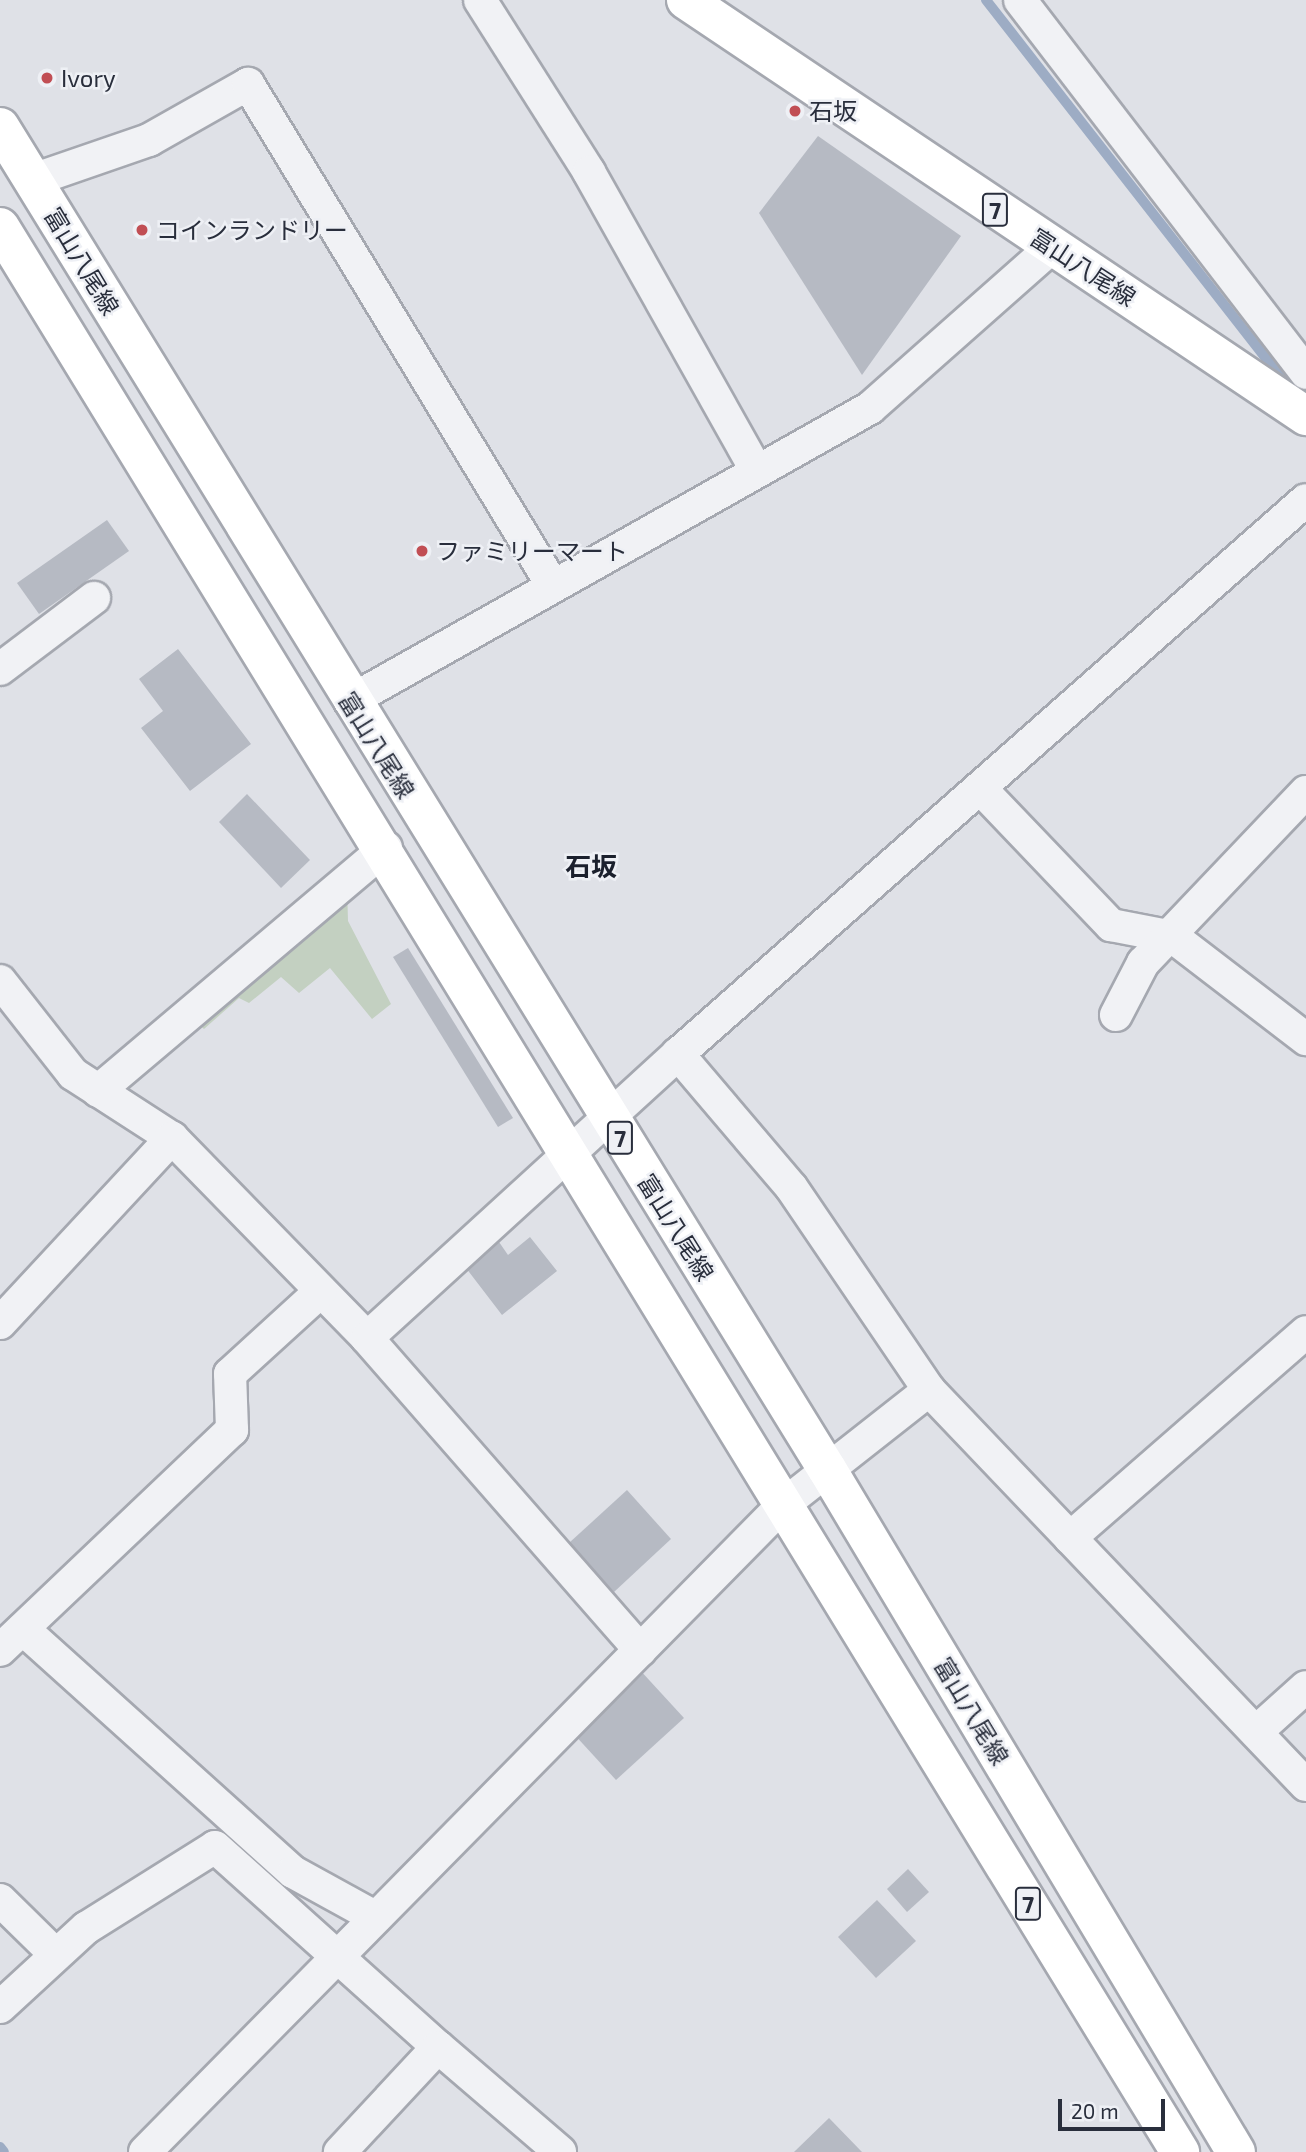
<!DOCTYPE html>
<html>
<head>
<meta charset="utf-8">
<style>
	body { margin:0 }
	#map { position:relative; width:1306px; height:2152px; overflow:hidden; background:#dfe1e7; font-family:"Exo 2","Noto Sans JP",sans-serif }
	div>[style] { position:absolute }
	.green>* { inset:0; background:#c3d0c1 }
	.stream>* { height:10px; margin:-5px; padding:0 5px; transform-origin:5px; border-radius:5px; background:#9dacc4 }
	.building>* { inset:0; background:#b6bac3 }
	.roads { filter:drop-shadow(2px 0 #a5a8b0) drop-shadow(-2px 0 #a5a8b0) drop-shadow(0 2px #a5a8b0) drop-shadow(0 -2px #a5a8b0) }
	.minor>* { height:32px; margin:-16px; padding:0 16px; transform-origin:16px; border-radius:16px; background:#f1f2f5 }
	.primary>* { height:38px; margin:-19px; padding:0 19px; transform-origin:19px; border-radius:19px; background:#fff }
	.dots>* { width:19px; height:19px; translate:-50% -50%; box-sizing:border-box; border:4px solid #eef0f5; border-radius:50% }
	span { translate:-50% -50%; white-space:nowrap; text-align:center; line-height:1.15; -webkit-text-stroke:5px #eef0f5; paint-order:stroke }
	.shield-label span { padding:2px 5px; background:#eef0f5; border:2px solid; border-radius:5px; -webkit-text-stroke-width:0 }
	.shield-label { font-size:23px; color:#292e3c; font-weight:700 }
	.poi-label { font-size:24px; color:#292e3c }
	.left { translate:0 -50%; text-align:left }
	.street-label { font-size:24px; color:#292e3c }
	.neighbourhood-label { font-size:26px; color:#1b202d; font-weight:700 }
	.scale { position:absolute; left:1058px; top:2099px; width:107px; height:32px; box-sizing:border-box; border:4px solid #292e3c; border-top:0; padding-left:9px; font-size:21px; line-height:24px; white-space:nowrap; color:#292e3c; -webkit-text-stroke:5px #eef0f5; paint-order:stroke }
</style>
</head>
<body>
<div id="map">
	<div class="green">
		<i style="clip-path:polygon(347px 886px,348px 921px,391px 1004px,372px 1019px,330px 968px,299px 993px,281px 977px,249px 1003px,239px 998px,204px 1029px,189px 1015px)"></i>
	</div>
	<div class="stream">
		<i style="left:986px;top:0;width:491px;rotate:52deg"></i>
		<i style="left:0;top:2147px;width:6px;rotate:51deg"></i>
	</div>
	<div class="building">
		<i style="clip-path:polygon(818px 136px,961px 236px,862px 375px,759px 213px)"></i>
		<i style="clip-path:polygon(107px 520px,129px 551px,39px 614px,17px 583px)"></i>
		<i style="clip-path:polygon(178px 649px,251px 744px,190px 791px,141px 728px,163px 711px,139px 679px)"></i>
		<i style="clip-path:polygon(247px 794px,310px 860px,281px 888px,219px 822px)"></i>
		<i style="clip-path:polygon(408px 948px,513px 1118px,498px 1127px,393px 957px)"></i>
		<i style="clip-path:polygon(530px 1237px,557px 1271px,502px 1315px,466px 1268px,499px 1242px,508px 1255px)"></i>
		<i style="clip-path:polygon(627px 1490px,671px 1539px,614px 1592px,569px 1543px)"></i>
		<i style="clip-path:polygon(639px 1669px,684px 1718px,616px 1780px,572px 1732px)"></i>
		<i style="clip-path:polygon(908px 1869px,929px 1892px,907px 1912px,887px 1889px)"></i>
		<i style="clip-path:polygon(877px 1900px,916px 1941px,876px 1978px,838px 1937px)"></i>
		<i style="clip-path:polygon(829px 2118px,862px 2152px,794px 2152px)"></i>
	</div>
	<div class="roads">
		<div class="minor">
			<i style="left:480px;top:0;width:204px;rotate:57.6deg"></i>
			<i style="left:589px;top:172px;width:343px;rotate:60.7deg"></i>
			<i style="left:1020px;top:0;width:470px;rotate:52.5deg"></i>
			<i style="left:33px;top:180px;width:123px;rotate:-19deg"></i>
			<i style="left:149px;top:140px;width:114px;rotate:-29.5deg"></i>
			<i style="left:248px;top:84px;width:587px;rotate:58.72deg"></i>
			<i style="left:0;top:669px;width:118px;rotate:-37.1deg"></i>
			<i style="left:350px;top:701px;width:597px;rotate:-29.4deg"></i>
			<i style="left:870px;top:408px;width:244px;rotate:-41.5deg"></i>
			<i style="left:980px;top:788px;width:190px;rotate:46.3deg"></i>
			<i style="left:1111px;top:925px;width:63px;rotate:11deg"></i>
			<i style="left:1173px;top:937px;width:168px;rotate:37.5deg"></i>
			<i style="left:0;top:981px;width:118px;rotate:51.9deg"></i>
			<i style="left:73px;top:1074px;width:118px;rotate:32.9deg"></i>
			<i style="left:172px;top:1138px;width:279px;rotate:45.7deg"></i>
			<i style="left:367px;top:1338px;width:415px;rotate:48.8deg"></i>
			<i style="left:1116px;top:1015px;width:59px;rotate:-62.6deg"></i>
			<i style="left:1143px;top:963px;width:236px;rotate:-46.4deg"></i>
			<i style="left:98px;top:1091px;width:377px;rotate:-40.2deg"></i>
			<i style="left:0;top:1323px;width:253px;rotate:-47.1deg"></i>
			<i style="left:367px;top:1338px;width:421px;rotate:-42.4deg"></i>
			<i style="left:678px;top:1054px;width:837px;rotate:-41.42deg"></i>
			<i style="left:929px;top:1390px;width:546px;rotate:46.34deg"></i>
			<i style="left:1070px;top:1538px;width:313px;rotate:-41.1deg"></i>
			<i style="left:23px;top:1629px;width:363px;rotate:42deg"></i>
			<i style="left:293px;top:1872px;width:94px;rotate:28.8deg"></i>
			<i style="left:0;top:1650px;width:320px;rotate:-43.5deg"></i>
			<i style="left:232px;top:1430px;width:56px;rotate:-92deg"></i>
			<i style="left:230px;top:1374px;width:123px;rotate:-42.4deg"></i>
			<i style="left:1256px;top:1732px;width:67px;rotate:-42deg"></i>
			<i style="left:0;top:1900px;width:78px;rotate:44.5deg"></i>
			<i style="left:0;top:2007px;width:117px;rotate:-42.6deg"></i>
			<i style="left:86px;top:1928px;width:152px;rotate:-32.1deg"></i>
			<i style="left:215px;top:1847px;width:300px;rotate:41.9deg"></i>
			<i style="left:438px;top:2047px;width:144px;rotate:133deg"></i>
			<i style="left:438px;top:2047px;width:161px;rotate:40.7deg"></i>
			<i style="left:145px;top:2152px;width:909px;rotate:-45.4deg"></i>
			<i style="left:783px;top:1505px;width:186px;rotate:-38.2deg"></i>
			<i style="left:929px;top:1390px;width:245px;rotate:-124.2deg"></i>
			<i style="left:791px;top:1187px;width:175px;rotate:-130.4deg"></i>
		</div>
		<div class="primary">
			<i style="left:686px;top:0;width:747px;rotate:33.86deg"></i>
			<i style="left:0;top:127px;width:1576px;rotate:58.36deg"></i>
			<i style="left:827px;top:1469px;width:796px;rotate:59.09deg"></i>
			<i style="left:0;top:227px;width:2258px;rotate:58.49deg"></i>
		</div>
	</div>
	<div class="dots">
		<i style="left:47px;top:78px;background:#c14e54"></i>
		<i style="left:795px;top:111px;background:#c14e54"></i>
		<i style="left:142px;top:230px;background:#c14e54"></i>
		<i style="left:422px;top:551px;background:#c14e54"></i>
	</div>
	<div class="shield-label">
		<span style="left:995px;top:210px">7</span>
		<span style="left:620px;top:1138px">7</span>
		<span style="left:1028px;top:1904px">7</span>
	</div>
	<div class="poi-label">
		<span class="left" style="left:61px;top:78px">Ivory</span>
		<span class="left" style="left:809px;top:111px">石坂</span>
		<span class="left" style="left:156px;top:230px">コインランドリー</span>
		<span class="left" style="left:436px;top:551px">ファミリーマート</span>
	</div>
	<div class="street-label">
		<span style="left:82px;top:261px;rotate:59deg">富山八尾線</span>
		<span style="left:1083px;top:267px;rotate:33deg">富山八尾線</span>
		<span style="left:377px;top:745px;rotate:58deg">富山八尾線</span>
		<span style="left:676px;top:1227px;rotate:58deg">富山八尾線</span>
		<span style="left:972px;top:1711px;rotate:59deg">富山八尾線</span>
	</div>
	<div class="neighbourhood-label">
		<span style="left:591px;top:866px">石坂</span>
	</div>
	<div class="scale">20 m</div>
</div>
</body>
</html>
